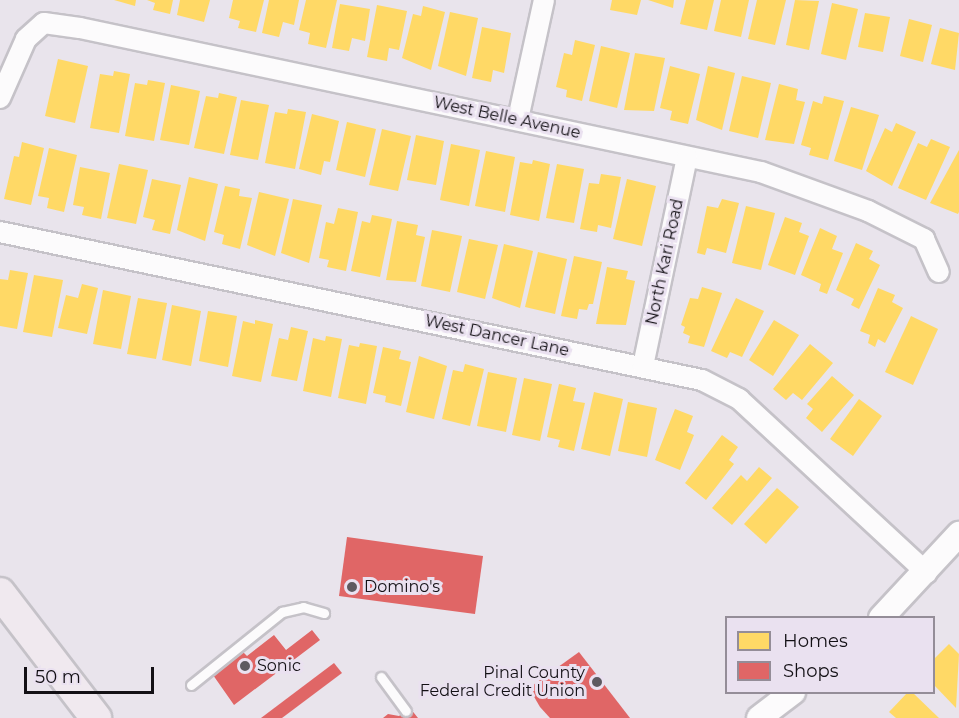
<!DOCTYPE html>
<html>
<head>
<meta charset="utf-8">
<style>
	body { margin:0 }
	#map { position:relative; width:959px; height:718px; overflow:hidden; background:#e9e4ec; font-family:Montserrat,sans-serif }
	div>[style] { position:absolute }
	.homes>* { inset:0; background:#ffd966 }
	.shops>* { inset:0; background:#e06666 }
	.roads { filter:drop-shadow(2px 0 #c5c2c8) drop-shadow(-2px 0 #c5c2c8) drop-shadow(0 2px #c5c2c8) drop-shadow(0 -2px #c5c2c8) }
	.service>* { height:9px; margin:-4.5px; padding:0 4.5px; transform-origin:4.5px; border-radius:4.5px; background:#fcfbfc }
	.minor>* { height:20px; margin:-10px; padding:0 10px; transform-origin:10px; border-radius:10px; background:#fcfbfc }
	.tertiary>* { height:24px; margin:-12px; padding:0 12px; transform-origin:12px; border-radius:12px; background:#fcfbfc }
	.primary>* { height:30px; margin:-15px; padding:0 15px; transform-origin:15px; border-radius:15px; background:#f0e9ef }
	.dots>* { width:16px; height:16px; translate:-50% -50%; box-sizing:border-box; border:3px solid #eae1f0; border-radius:50% }
	span { translate:-50% -50%; white-space:nowrap; text-align:center; line-height:1.15; -webkit-text-stroke:6px #eae1f0; paint-order:stroke }
	.street-label { font-size:16px; color:#131015 }
	.poi-label { font-size:16px; color:#131015 }
	.left { translate:0 -50%; text-align:left }
	.right { translate:-100% -50%; text-align:right }
	.legend { position:absolute; left:725px; top:616px; width:210px; height:78px; box-sizing:border-box; background:#eae1f0; border:2px solid #948d98; margin:0; padding:8px 10px; list-style:none; font-size:18px; color:#131015 }
	.legend li { display:flex; align-items:center; gap:12px; height:30px }
	.legend b { width:30px; border:2px solid #948d98 }
	.scale { position:absolute; left:24px; top:667px; width:130px; height:27px; box-sizing:border-box; border:3px solid #131015; border-top:0; padding-left:8px; font-size:18px; line-height:21px; white-space:nowrap; color:#131015; -webkit-text-stroke:4px #eae1f0; paint-order:stroke }
</style>
</head>
<body>
<div id="map">
	<div class="homes">
		<i style="clip-path:polygon(114px 0,136px 0,135px 6px)"></i>
		<i style="clip-path:polygon(147px 0,173px 0,170px 14px,153px 10px,155px 3px)"></i>
		<i style="clip-path:polygon(180px 0,210px 0,204px 22px,177px 15px)"></i>
		<i style="clip-path:polygon(233px 0,264px 0,256px 32px,238px 28px,240px 21px,229px 18px)"></i>
		<i style="clip-path:polygon(269px 0,299px 0,294px 25px,283px 22px,279px 37px,262px 33px)"></i>
		<i style="clip-path:polygon(306px 0,337px 0,326px 48px,308px 44px,310px 33px,299px 30px)"></i>
		<i style="clip-path:polygon(612px 0,641px 0,637px 15px,610px 10px)"></i>
		<i style="clip-path:polygon(648px 0,674px 0,673px 8px)"></i>
		<i style="clip-path:polygon(686px 0,714px 0,707px 30px,680px 24px)"></i>
		<i style="clip-path:polygon(721px 0,749px 0,741px 37px,714px 31px)"></i>
		<i style="clip-path:polygon(757px 0,786px 0,775px 45px,748px 39px)"></i>
		<i style="clip-path:polygon(795px 0,819px 1px,809px 50px,786px 45px)"></i>
		<i style="clip-path:polygon(832px 3px,858px 9px,846px 60px,821px 54px)"></i>
		<i style="clip-path:polygon(340px 4px,370px 9px,365px 41px,352px 38px,349px 51px,332px 48px)"></i>
		<i style="clip-path:polygon(377px 5px,407px 11px,399px 50px,389px 48px,387px 61px,367px 57px)"></i>
		<i style="clip-path:polygon(423px 6px,445px 12px,431px 70px,402px 58px,413px 14px,421px 16px)"></i>
		<i style="clip-path:polygon(450px 12px,478px 18px,466px 76px,438px 66px)"></i>
		<i style="clip-path:polygon(865px 13px,890px 17px,883px 52px,858px 47px)"></i>
		<i style="clip-path:polygon(909px 19px,932px 25px,923px 62px,900px 56px)"></i>
		<i style="clip-path:polygon(482px 27px,511px 33px,504px 73px,493px 70px,491px 82px,472px 78px)"></i>
		<i style="clip-path:polygon(940px 28px,959px 33px,955px 70px,931px 64px)"></i>
		<i style="clip-path:polygon(575px 40px,595px 45px,582px 101px,566px 97px,567px 90px,556px 87px,564px 53px,572px 55px)"></i>
		<i style="clip-path:polygon(601px 46px,630px 53px,617px 108px,589px 101px)"></i>
		<i style="clip-path:polygon(635px 53px,665px 58px,654px 111px,624px 110px)"></i>
		<i style="clip-path:polygon(58px 59px,88px 66px,75px 123px,45px 116px)"></i>
		<i style="clip-path:polygon(670px 66px,700px 74px,688px 124px,670px 120px,672px 111px,660px 108px)"></i>
		<i style="clip-path:polygon(708px 66px,735px 73px,722px 130px,696px 120px)"></i>
		<i style="clip-path:polygon(114px 71px,130px 74px,119px 133px,90px 128px,100px 74px,113px 76px)"></i>
		<i style="clip-path:polygon(742px 76px,771px 83px,758px 138px,729px 131px)"></i>
		<i style="clip-path:polygon(148px 80px,165px 83px,154px 141px,125px 136px,135px 83px,147px 85px)"></i>
		<i style="clip-path:polygon(779px 84px,798px 89px,796px 100px,805px 102px,794px 144px,765px 140px)"></i>
		<i style="clip-path:polygon(171px 85px,200px 91px,189px 145px,160px 140px)"></i>
		<i style="clip-path:polygon(219px 93px,237px 97px,224px 154px,194px 148px,206px 96px,218px 98px)"></i>
		<i style="clip-path:polygon(824px 96px,844px 101px,828px 160px,809px 155px,811px 148px,801px 145px,813px 101px,822px 104px)"></i>
		<i style="clip-path:polygon(241px 100px,269px 105px,258px 160px,230px 155px)"></i>
		<i style="clip-path:polygon(851px 107px,879px 115px,862px 170px,834px 161px)"></i>
		<i style="clip-path:polygon(288px 109px,306px 112px,295px 169px,265px 163px,275px 112px,287px 114px)"></i>
		<i style="clip-path:polygon(312px 114px,339px 121px,330px 162px,324px 161px,321px 175px,299px 169px)"></i>
		<i style="clip-path:polygon(347px 122px,376px 129px,365px 177px,336px 170px)"></i>
		<i style="clip-path:polygon(896px 123px,916px 132px,892px 186px,866px 171px,885px 128px,892px 132px)"></i>
		<i style="clip-path:polygon(382px 129px,411px 136px,398px 191px,369px 185px)"></i>
		<i style="clip-path:polygon(416px 135px,444px 141px,436px 185px,407px 180px)"></i>
		<i style="clip-path:polygon(931px 139px,950px 147px,926px 200px,898px 188px,918px 143px,927px 147px)"></i>
		<i style="clip-path:polygon(22px 142px,44px 148px,31px 205px,4px 199px,14px 156px,19px 157px)"></i>
		<i style="clip-path:polygon(451px 144px,480px 150px,469px 206px,440px 200px)"></i>
		<i style="clip-path:polygon(49px 148px,77px 155px,64px 212px,47px 208px,49px 198px,38px 196px)"></i>
		<i style="clip-path:polygon(959px 150px,959px 212px,958px 214px,930px 203px)"></i>
		<i style="clip-path:polygon(486px 151px,515px 157px,505px 212px,475px 206px)"></i>
		<i style="clip-path:polygon(533px 160px,550px 164px,539px 221px,510px 215px,520px 162px,532px 164px)"></i>
		<i style="clip-path:polygon(119px 164px,148px 170px,136px 224px,107px 218px)"></i>
		<i style="clip-path:polygon(557px 164px,584px 169px,574px 223px,546px 218px)"></i>
		<i style="clip-path:polygon(80px 167px,110px 173px,101px 219px,82px 215px,84px 207px,73px 205px)"></i>
		<i style="clip-path:polygon(601px 174px,621px 177px,611px 228px,598px 225px,597px 232px,580px 229px,589px 183px,599px 184px)"></i>
		<i style="clip-path:polygon(189px 177px,218px 184px,205px 241px,177px 230px)"></i>
		<i style="clip-path:polygon(152px 179px,181px 185px,170px 234px,152px 230px,155px 220px,143px 217px)"></i>
		<i style="clip-path:polygon(627px 179px,656px 186px,642px 246px,613px 239px)"></i>
		<i style="clip-path:polygon(225px 186px,240px 189px,239px 196px,252px 198px,240px 249px,222px 244px,224px 235px,214px 232px)"></i>
		<i style="clip-path:polygon(259px 192px,289px 199px,275px 256px,247px 245px)"></i>
		<i style="clip-path:polygon(293px 199px,322px 205px,309px 263px,281px 253px)"></i>
		<i style="clip-path:polygon(722px 199px,739px 203px,726px 253px,707px 248px,705px 255px,697px 253px,707px 206px,718px 208px)"></i>
		<i style="clip-path:polygon(746px 206px,775px 213px,761px 270px,732px 263px)"></i>
		<i style="clip-path:polygon(338px 208px,358px 212px,346px 271px,327px 267px,329px 260px,319px 258px,326px 222px,334px 224px)"></i>
		<i style="clip-path:polygon(372px 215px,392px 219px,380px 277px,351px 271px,362px 221px,370px 223px)"></i>
		<i style="clip-path:polygon(785px 217px,802px 223px,799px 232px,809px 236px,795px 275px,768px 265px)"></i>
		<i style="clip-path:polygon(397px 221px,418px 225px,416px 235px,425px 237px,416px 282px,386px 280px)"></i>
		<i style="clip-path:polygon(820px 228px,837px 236px,832px 249px,843px 253px,827px 294px,819px 291px,821px 284px,801px 275px)"></i>
		<i style="clip-path:polygon(432px 230px,462px 236px,450px 292px,421px 286px)"></i>
		<i style="clip-path:polygon(469px 239px,498px 245px,485px 299px,457px 292px)"></i>
		<i style="clip-path:polygon(856px 243px,873px 251px,869px 259px,880px 265px,859px 309px,851px 305px,854px 299px,836px 290px)"></i>
		<i style="clip-path:polygon(504px 244px,533px 251px,520px 308px,492px 298px)"></i>
		<i style="clip-path:polygon(538px 252px,567px 259px,555px 314px,525px 307px)"></i>
		<i style="clip-path:polygon(574px 256px,602px 262px,593px 304px,589px 304px,587px 310px,579px 309px,577px 319px,561px 316px)"></i>
		<i style="clip-path:polygon(607px 267px,628px 271px,626px 279px,635px 281px,626px 325px,596px 324px)"></i>
		<i style="clip-path:polygon(10px 270px,28px 273px,17px 329px,0 326px,0 279px,8px 280px)"></i>
		<i style="clip-path:polygon(34px 275px,63px 280px,52px 337px,23px 332px)"></i>
		<i style="clip-path:polygon(82px 284px,98px 288px,87px 334px,58px 328px,66px 295px,78px 298px)"></i>
		<i style="clip-path:polygon(702px 287px,722px 293px,704px 347px,688px 343px,690px 336px,683px 333px,685px 327px,681px 325px,690px 298px,698px 299px)"></i>
		<i style="clip-path:polygon(878px 288px,895px 295px,892px 302px,903px 308px,885px 343px,878px 339px,875px 347px,868px 343px,870px 335px,860px 331px)"></i>
		<i style="clip-path:polygon(103px 290px,131px 296px,121px 349px,93px 344px)"></i>
		<i style="clip-path:polygon(138px 298px,167px 303px,156px 359px,127px 354px)"></i>
		<i style="clip-path:polygon(736px 298px,764px 311px,742px 357px,730px 352px,727px 358px,711px 351px)"></i>
		<i style="clip-path:polygon(172px 305px,201px 311px,191px 366px,162px 360px)"></i>
		<i style="clip-path:polygon(208px 311px,237px 316px,228px 367px,199px 361px)"></i>
		<i style="clip-path:polygon(911px 316px,938px 329px,913px 385px,885px 372px)"></i>
		<i style="clip-path:polygon(255px 320px,273px 324px,261px 382px,232px 376px,243px 321px,255px 324px)"></i>
		<i style="clip-path:polygon(774px 320px,799px 335px,773px 376px,749px 360px)"></i>
		<i style="clip-path:polygon(291px 327px,308px 331px,297px 381px,271px 376px,279px 338px,288px 340px)"></i>
		<i style="clip-path:polygon(326px 336px,342px 339px,331px 397px,303px 391px,313px 338px,325px 341px)"></i>
		<i style="clip-path:polygon(360px 343px,377px 346px,366px 404px,338px 398px,349px 345px,359px 347px)"></i>
		<i style="clip-path:polygon(810px 344px,833px 363px,802px 400px,793px 393px,786px 400px,773px 389px)"></i>
		<i style="clip-path:polygon(383px 347px,401px 351px,399px 359px,411px 362px,401px 406px,385px 402px,386px 396px,373px 393px)"></i>
		<i style="clip-path:polygon(419px 356px,447px 366px,434px 419px,406px 412px)"></i>
		<i style="clip-path:polygon(465px 364px,484px 369px,470px 426px,442px 419px,453px 370px,463px 372px)"></i>
		<i style="clip-path:polygon(488px 372px,517px 378px,506px 432px,477px 426px)"></i>
		<i style="clip-path:polygon(832px 376px,854px 395px,822px 432px,806px 418px,813px 409px,807px 404px)"></i>
		<i style="clip-path:polygon(524px 378px,552px 384px,540px 441px,512px 435px)"></i>
		<i style="clip-path:polygon(559px 384px,576px 388px,573px 401px,585px 403px,574px 451px,558px 447px,560px 440px,547px 437px)"></i>
		<i style="clip-path:polygon(594px 392px,623px 399px,610px 456px,581px 449px)"></i>
		<i style="clip-path:polygon(859px 399px,882px 416px,853px 456px,830px 439px)"></i>
		<i style="clip-path:polygon(628px 402px,657px 408px,647px 457px,618px 451px)"></i>
		<i style="clip-path:polygon(675px 409px,693px 416px,687px 432px,694px 435px,680px 470px,655px 460px)"></i>
		<i style="clip-path:polygon(722px 435px,738px 447px,729px 460px,734px 464px,706px 500px,685px 483px)"></i>
		<i style="clip-path:polygon(759px 467px,772px 478px,732px 525px,712px 508px,741px 475px,747px 481px)"></i>
		<i style="clip-path:polygon(777px 488px,799px 507px,766px 544px,744px 524px)"></i>
		<i style="clip-path:polygon(949px 644px,959px 654px,956px 708px,934px 685px,934px 659px)"></i>
		<i style="clip-path:polygon(908px 692px,912px 692px,939px 718px,896px 718px,889px 712px)"></i>
	</div>
	<div class="shops">
		<i style="clip-path:polygon(347px 537px,483px 556px,475px 614px,339px 596px)"></i>
		<i style="clip-path:polygon(312px 630px,320px 640px,234px 705px,213px 675px,243px 652px,247px 656px,274px 635px,286px 650px)"></i>
		<i style="clip-path:polygon(579px 652px,630px 718px,550px 718px,540px 707px,529px 688px)"></i>
		<i style="clip-path:polygon(334px 663px,342px 673px,282px 718px,261px 718px)"></i>
		<i style="clip-path:polygon(410px 708px,418px 718px,383px 718px,388px 714px,399px 716px)"></i>
	</div>
	<div class="roads">
		<div class="service">
			<i style="left:381px;top:677px;width:42px;rotate:53.7deg"></i>
			<i style="left:191px;top:685px;width:117px;rotate:-38.7deg"></i>
			<i style="left:282px;top:612px;width:22px;rotate:-13deg"></i>
			<i style="left:303px;top:607px;width:22px;rotate:16deg"></i>
		</div>
		<div class="minor">
			<i style="left:0;top:98px;width:64px;rotate:-66.2deg"></i>
			<i style="left:26px;top:39px;width:24px;rotate:-42deg"></i>
			<i style="left:44px;top:23px;width:36px;rotate:8deg"></i>
			<i style="left:80px;top:28px;width:696px;rotate:11.94deg"></i>
			<i style="left:761px;top:172px;width:114px;rotate:20deg"></i>
			<i style="left:868px;top:211px;width:63px;rotate:26.6deg"></i>
			<i style="left:924px;top:239px;width:36px;rotate:66deg"></i>
			<i style="left:518px;top:119px;width:122px;rotate:-77.7deg"></i>
			<i style="left:0;top:232px;width:717px;rotate:11.91deg"></i>
			<i style="left:702px;top:380px;width:42px;rotate:27.2deg"></i>
			<i style="left:739px;top:399px;width:256px;rotate:42.8deg"></i>
			<i style="left:643px;top:366px;width:213px;rotate:-78.1deg"></i>
		</div>
		<div class="tertiary">
			<i style="left:881px;top:618px;width:115px;rotate:-47.1deg"></i>
			<i style="left:759px;top:718px;width:43px;rotate:-37.4deg"></i>
		</div>
		<div class="primary">
			<i style="left:0;top:593px;width:158px;rotate:52.5deg"></i>
		</div>
	</div>
	<div class="dots">
		<i style="left:352px;top:587px;background:#5e5a60"></i>
		<i style="left:245px;top:666px;background:#5e5a60"></i>
		<i style="left:597px;top:682px;background:#5e5a60"></i>
	</div>
	<div class="street-label">
		<span style="left:507px;top:118px;rotate:12deg">West Belle Avenue</span>
		<span style="left:665px;top:262px;rotate:-78deg">North Kari Road</span>
		<span style="left:497px;top:336px;rotate:12deg">West Dancer Lane</span>
	</div>
	<div class="poi-label">
		<span class="left" style="left:364px;top:587px">Domino's</span>
		<span class="left" style="left:257px;top:666px">Sonic</span>
		<span class="right" style="left:585px;top:682px">Pinal County<br>Federal Credit Union</span>
	</div>
	<ul class="legend">
	<li><b style="height:16px;background:#ffd966"></b>Homes</li>
	<li><b style="height:16px;background:#e06666"></b>Shops</li>
	</ul>
	<div class="scale">50 m</div>
</div>
</body>
</html>
